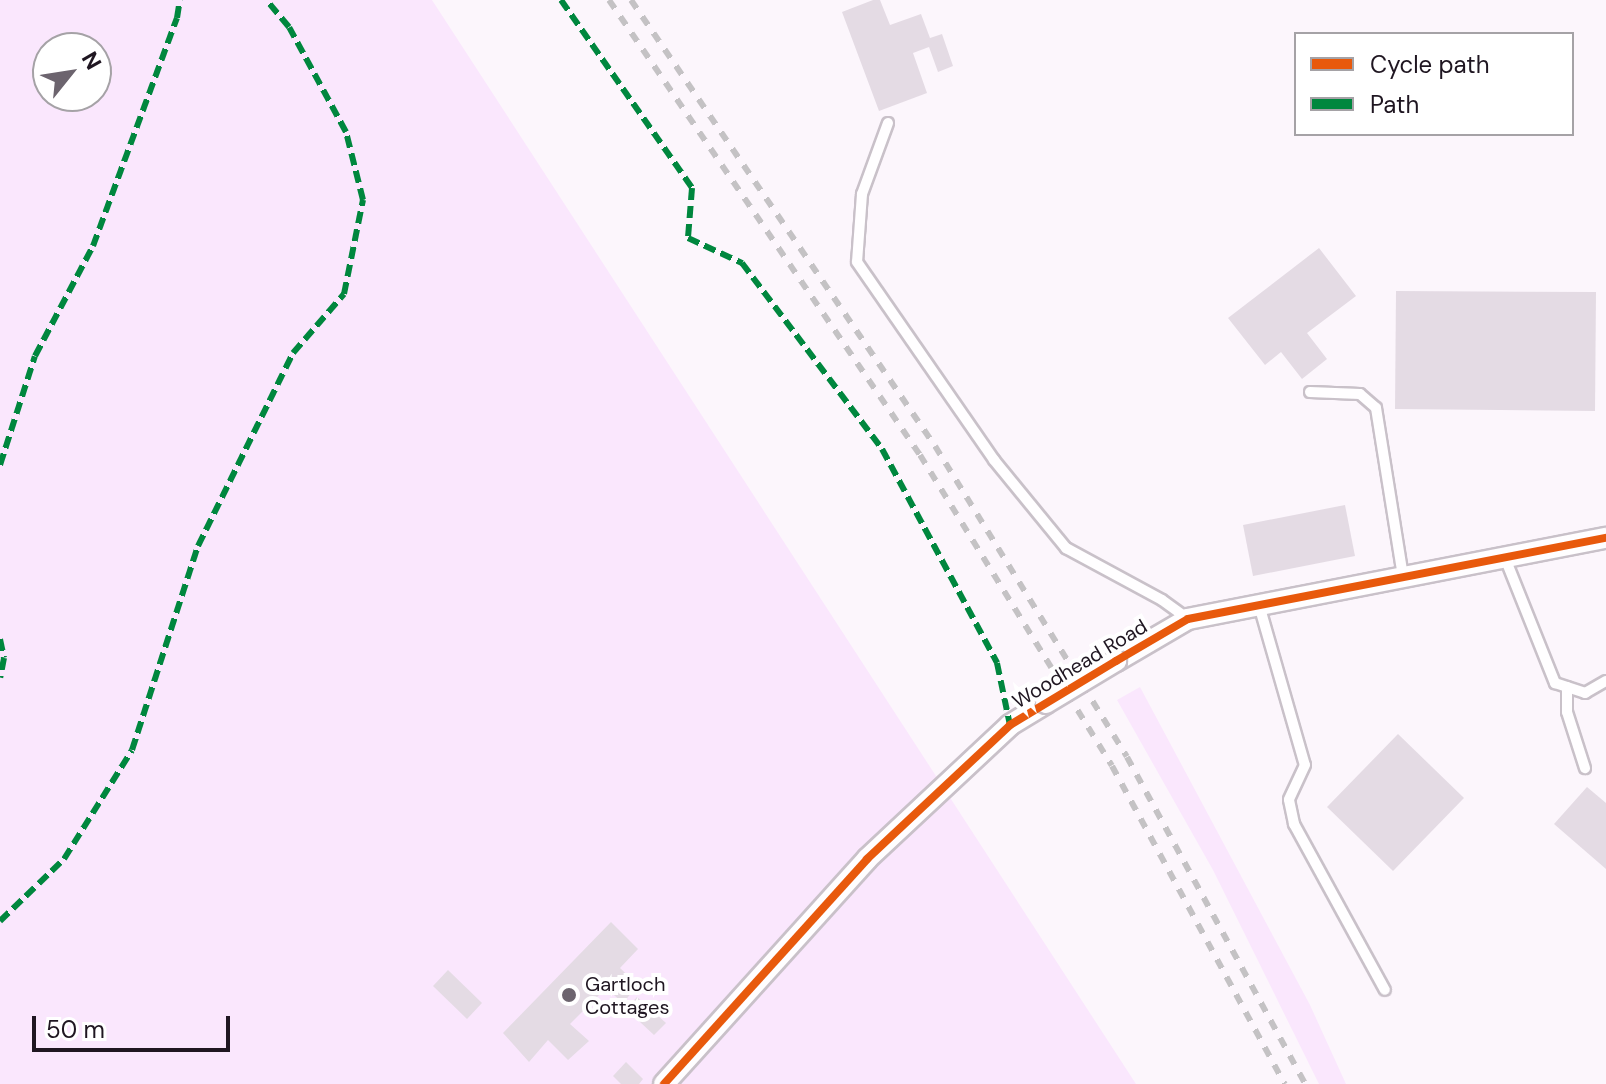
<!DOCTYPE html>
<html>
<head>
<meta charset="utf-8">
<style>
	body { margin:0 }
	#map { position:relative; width:1606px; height:1084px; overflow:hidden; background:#fcf6fc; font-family:"DM Sans",sans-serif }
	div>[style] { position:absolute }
	.green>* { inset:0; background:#fae7fd }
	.building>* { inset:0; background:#e4dbe4 }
	.roads { filter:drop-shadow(2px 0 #c9c1c9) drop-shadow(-2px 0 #c9c1c9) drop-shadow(0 2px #c9c1c9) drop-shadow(0 -2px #c9c1c9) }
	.lane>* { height:10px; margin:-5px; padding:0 5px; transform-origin:5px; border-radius:5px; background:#fffeff }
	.street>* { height:20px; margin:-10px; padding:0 10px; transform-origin:10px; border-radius:10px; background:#fffeff }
	.rail>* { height:6px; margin-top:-3px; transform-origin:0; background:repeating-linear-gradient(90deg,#c4c2c4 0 10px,transparent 0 20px) }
	.bridges { filter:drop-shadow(2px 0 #c9c1c9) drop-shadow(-2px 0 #c9c1c9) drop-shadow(0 2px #c9c1c9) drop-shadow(0 -2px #c9c1c9) }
	.street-bridge>* { height:20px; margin:-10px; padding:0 10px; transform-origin:10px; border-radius:10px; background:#fffeff }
	.quiet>* { height:6px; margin-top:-3px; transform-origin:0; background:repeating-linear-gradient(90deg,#00873e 0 12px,transparent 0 18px) }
	.cycleway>* { height:8px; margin:-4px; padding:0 4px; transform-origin:4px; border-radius:4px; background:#e8590c }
	.dots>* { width:22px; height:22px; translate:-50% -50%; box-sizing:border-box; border:4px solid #fff; border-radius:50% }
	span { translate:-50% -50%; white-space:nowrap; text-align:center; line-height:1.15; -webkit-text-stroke:8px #fff; paint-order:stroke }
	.street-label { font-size:20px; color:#1f1621 }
	.poi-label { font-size:20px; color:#1f1621 }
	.left { translate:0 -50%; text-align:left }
	.legend { position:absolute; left:1294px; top:32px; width:280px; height:104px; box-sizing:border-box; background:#fff; border:2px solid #a5a2a6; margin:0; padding:10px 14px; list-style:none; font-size:24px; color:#1f1621 }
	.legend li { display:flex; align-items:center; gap:16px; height:40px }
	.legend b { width:40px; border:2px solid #a5a2a6 }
	.north { position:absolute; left:32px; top:32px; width:80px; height:80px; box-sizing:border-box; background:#fff; border:2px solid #a5a2a6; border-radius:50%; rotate:60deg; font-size:22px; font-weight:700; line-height:32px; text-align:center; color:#1f1621 }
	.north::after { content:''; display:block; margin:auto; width:28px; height:36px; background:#6c646e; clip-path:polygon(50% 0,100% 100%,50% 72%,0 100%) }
	.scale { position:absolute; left:32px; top:1016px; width:198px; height:36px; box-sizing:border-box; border:4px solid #1f1621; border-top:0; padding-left:10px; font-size:24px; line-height:28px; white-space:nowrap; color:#1f1621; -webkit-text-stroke:6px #fff; paint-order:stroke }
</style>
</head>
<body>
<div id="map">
	<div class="green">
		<i style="clip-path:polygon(evenodd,0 0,432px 0,1136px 1084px,0 1084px,0 0,48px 48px,96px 48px,96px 96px,48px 96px,48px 48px)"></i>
		<i style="clip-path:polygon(1140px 687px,1310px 1005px,1346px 1084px,1319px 1084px,1213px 870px,1117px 700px)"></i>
	</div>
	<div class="building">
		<i style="clip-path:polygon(873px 0,880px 0,890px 25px,921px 14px,930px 38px,942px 34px,953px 66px,938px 72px,929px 47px,913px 53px,927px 93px,879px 111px,842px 12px)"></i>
		<i style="clip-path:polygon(1319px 248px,1356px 296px,1307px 333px,1327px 359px,1302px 379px,1281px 352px,1265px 365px,1228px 318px)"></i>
		<i style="clip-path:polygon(1396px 291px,1596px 292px,1595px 411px,1395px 409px)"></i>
		<i style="clip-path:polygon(1345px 505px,1355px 556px,1253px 576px,1243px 525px)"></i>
		<i style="clip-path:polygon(1398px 734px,1464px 798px,1393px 871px,1327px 807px)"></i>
		<i style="clip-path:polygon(1587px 787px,1606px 803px,1606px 869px,1554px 824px)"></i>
		<i style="clip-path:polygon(611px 922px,638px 949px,620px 968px,638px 985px,623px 1003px,606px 988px,570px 1024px,589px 1041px,568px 1060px,548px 1040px,529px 1062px,503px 1033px)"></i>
		<i style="clip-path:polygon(448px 970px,482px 1003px,467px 1019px,433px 986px)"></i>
		<i style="clip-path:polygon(637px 997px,666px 1023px,654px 1035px,626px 1009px)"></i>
		<i style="clip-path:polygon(626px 1062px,643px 1079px,639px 1084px,621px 1084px,613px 1076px)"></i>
	</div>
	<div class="roads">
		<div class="lane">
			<i style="left:888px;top:123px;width:76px;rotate:110.1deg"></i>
			<i style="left:862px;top:194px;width:68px;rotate:94.2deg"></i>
			<i style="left:857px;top:262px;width:241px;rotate:55.3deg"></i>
			<i style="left:994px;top:460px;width:114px;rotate:50.7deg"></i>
			<i style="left:1066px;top:548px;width:109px;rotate:28.4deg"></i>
			<i style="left:1162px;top:600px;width:32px;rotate:36deg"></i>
			<i style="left:1310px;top:392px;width:50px;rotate:2.3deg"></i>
			<i style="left:1360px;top:394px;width:21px;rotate:41deg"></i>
			<i style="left:1376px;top:408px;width:171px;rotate:80.9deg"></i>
			<i style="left:1505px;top:558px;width:135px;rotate:68.2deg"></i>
			<i style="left:1555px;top:683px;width:32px;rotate:18deg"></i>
			<i style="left:1585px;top:693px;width:24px;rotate:-30deg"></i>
			<i style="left:1259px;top:605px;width:166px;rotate:74deg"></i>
			<i style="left:1305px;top:765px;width:38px;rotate:115deg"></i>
			<i style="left:1289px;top:800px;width:25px;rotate:78deg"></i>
			<i style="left:1294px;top:824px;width:189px;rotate:61.3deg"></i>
			<i style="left:1567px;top:687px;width:25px;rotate:90deg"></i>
			<i style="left:1567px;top:712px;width:59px;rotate:72.2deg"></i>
		</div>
		<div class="street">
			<i style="left:1116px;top:661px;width:83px;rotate:-30.3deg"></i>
			<i style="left:1188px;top:619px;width:426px;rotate:-11deg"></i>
			<i style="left:664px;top:1084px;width:303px;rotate:-47.9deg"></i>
			<i style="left:867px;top:859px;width:196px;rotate:-43.1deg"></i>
			<i style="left:1010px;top:725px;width:42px;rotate:-31.4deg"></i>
		</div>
	</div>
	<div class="rail">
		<i style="left:609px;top:0;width:551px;rotate:55.65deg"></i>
		<i style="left:920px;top:455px;width:365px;rotate:58.3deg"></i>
		<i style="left:1112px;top:766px;width:362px;rotate:61.5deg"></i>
		<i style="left:631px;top:0;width:540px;rotate:55.72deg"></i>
		<i style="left:935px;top:446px;width:365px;rotate:58.3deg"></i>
		<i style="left:1127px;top:757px;width:372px;rotate:61.4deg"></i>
	</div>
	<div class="bridges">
		<div class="street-bridge">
			<i style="left:1046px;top:703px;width:82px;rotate:-31deg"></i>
		</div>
	</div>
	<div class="quiet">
		<i style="left:561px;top:0;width:229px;rotate:55.1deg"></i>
		<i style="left:692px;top:188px;width:50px;rotate:94.6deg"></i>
		<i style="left:688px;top:238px;width:60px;rotate:24.8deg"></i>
		<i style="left:742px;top:263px;width:233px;rotate:53deg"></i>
		<i style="left:882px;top:449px;width:243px;rotate:61.7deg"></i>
		<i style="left:997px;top:663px;width:63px;rotate:78.2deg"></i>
		<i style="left:0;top:465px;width:114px;rotate:-72.2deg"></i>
		<i style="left:35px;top:356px;width:124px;rotate:-62.2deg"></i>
		<i style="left:93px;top:246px;width:243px;rotate:-69.8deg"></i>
		<i style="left:177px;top:18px;width:18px;rotate:-81deg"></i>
		<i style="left:0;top:639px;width:19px;rotate:78deg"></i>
		<i style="left:4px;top:658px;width:20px;rotate:101deg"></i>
		<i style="left:0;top:921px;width:89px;rotate:-44.1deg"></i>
		<i style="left:64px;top:859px;width:128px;rotate:-58deg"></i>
		<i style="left:132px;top:750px;width:214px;rotate:-72.1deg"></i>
		<i style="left:198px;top:546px;width:215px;rotate:-63.8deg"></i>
		<i style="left:293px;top:353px;width:78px;rotate:-49.2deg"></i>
		<i style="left:344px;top:294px;width:96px;rotate:-78.6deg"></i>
		<i style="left:363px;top:200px;width:70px;rotate:-104deg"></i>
		<i style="left:346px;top:132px;width:119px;rotate:-118.5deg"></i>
		<i style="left:289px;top:27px;width:35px;rotate:-130deg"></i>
	</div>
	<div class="cycleway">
		<i style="left:664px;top:1084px;width:303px;rotate:-47.9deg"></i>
		<i style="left:867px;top:859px;width:196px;rotate:-43.1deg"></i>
		<i style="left:1010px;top:725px;width:124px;rotate:-31.1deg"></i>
		<i style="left:1116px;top:661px;width:83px;rotate:-30.3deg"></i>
		<i style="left:1188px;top:619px;width:426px;rotate:-11deg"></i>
	</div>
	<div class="dots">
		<i style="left:569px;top:995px;background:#6c646e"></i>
	</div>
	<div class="street-label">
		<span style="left:1080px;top:664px;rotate:-31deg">Woodhead Road</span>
	</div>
	<div class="poi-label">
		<span class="left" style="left:585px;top:996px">Gartloch<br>Cottages</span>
	</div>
	<ul class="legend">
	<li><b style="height:10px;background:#e8590c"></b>Cycle path</li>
	<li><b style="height:10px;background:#00873e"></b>Path</li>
	</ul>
	<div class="north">N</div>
	<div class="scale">50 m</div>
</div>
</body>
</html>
